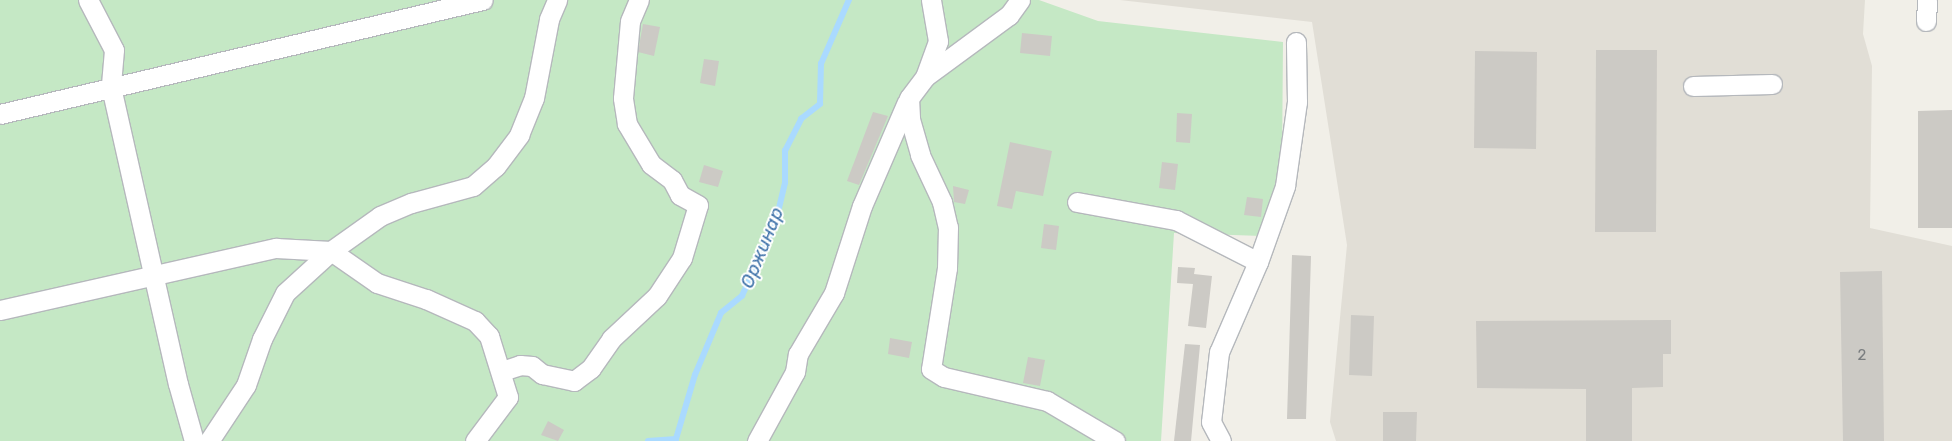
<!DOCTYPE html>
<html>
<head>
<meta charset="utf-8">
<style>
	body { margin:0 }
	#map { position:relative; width:1952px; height:441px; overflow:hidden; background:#f1efe8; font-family:Rubik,sans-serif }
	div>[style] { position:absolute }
	.education>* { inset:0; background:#e1ded6 }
	.green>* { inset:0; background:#c5e8c5 }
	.stream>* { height:5.5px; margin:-2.75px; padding:0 2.75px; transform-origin:2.75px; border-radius:2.75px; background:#aadaff }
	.building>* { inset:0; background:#cccac5 }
	.roads { filter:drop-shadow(1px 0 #b5b8bc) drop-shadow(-1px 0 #b5b8bc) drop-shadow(0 1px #b5b8bc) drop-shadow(0 -1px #b5b8bc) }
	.minor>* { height:19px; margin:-9.5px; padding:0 9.5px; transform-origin:9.5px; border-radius:9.5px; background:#fff }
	span { translate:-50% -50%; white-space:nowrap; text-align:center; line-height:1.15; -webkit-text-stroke:4px #fff; paint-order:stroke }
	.number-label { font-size:15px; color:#7a7d7f }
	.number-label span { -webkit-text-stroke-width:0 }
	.water-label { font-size:19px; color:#4174aa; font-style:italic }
</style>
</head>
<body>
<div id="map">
	<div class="education">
		<i style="clip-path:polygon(1120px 0,1865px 0,1863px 34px,1872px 66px,1870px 228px,1952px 246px,1952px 441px,1336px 441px,1330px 422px,1347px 245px,1312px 22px)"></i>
	</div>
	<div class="green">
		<i style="clip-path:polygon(0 0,1039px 0,1098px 21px,1283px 42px,1282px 164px,1262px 236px,1174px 233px,1161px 441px,0 441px)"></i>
	</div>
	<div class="stream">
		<i style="left:648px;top:441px;width:28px;rotate:-4deg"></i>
		<i style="left:676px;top:439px;width:67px;rotate:-73.5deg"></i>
		<i style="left:695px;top:375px;width:67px;rotate:-67.2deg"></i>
		<i style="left:721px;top:313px;width:27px;rotate:-39deg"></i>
		<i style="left:742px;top:296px;width:78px;rotate:-65.1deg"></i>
		<i style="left:775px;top:225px;width:43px;rotate:-76.6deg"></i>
		<i style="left:785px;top:183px;width:32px;rotate:-90deg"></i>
		<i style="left:785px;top:151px;width:36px;rotate:-63deg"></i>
		<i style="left:801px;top:119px;width:24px;rotate:-38deg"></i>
		<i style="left:820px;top:104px;width:40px;rotate:-88.6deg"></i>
		<i style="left:821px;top:64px;width:70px;rotate:-66.4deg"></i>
	</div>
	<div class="building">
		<i style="clip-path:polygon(643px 24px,660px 27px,654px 56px,638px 52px)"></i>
		<i style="clip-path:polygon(1022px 33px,1052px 36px,1050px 56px,1020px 53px)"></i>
		<i style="clip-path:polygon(1596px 50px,1657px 50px,1656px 232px,1595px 232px)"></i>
		<i style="clip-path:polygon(1475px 51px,1537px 52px,1536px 149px,1474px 148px)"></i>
		<i style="clip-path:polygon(704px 59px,719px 61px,715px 86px,700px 83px)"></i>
		<i style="clip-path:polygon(1952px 110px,1952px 228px,1918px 228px,1918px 111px)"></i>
		<i style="clip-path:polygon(873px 112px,888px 116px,859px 185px,847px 181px)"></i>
		<i style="clip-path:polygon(1177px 113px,1192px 114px,1190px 143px,1176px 142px)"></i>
		<i style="clip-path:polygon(1010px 142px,1052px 151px,1043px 196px,1016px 191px,1012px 209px,997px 206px)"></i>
		<i style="clip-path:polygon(1162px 162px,1178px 164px,1175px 190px,1159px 188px)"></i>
		<i style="clip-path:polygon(704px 165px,723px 171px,718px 187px,699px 182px)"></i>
		<i style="clip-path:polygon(953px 186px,969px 190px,965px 204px,954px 202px)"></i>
		<i style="clip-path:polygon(1247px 197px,1263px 199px,1261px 217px,1244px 215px)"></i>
		<i style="clip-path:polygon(1044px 224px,1059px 226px,1056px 250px,1041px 248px)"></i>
		<i style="clip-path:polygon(1292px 255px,1311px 256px,1306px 419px,1287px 419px)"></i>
		<i style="clip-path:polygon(1178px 267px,1195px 268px,1194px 274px,1212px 276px,1206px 328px,1188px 326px,1193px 284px,1177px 283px)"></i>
		<i style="clip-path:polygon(1882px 271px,1884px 441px,1843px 441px,1840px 272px)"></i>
		<i style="clip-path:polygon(1351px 315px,1374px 316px,1372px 376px,1349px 375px)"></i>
		<i style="clip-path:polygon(1671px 320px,1671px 354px,1663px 354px,1663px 387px,1632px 388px,1632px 441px,1586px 441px,1586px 389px,1477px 388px,1476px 321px)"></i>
		<i style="clip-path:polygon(890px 338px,912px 342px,909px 358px,888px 354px)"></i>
		<i style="clip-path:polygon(1185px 344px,1200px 345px,1191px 441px,1174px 441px)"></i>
		<i style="clip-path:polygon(1028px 357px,1045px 360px,1040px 386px,1023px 383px)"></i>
		<i style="clip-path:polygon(1383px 412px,1417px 412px,1416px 441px,1383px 441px)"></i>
		<i style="clip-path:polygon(548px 421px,564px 430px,558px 441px,541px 435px)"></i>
	</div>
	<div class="roads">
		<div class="minor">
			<i style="left:88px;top:0;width:56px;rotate:62.5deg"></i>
			<i style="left:114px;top:50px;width:37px;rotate:95deg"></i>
			<i style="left:111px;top:87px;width:304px;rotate:77.3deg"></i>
			<i style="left:178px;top:384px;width:59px;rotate:74.3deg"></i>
			<i style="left:1020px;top:0;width:19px;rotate:126deg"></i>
			<i style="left:1009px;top:15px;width:104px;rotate:143.6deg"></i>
			<i style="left:925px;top:77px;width:26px;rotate:127deg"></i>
			<i style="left:909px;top:98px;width:21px;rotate:87deg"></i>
			<i style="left:910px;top:119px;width:37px;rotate:74deg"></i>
			<i style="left:920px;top:155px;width:52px;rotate:64.9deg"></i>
			<i style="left:942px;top:202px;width:26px;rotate:77deg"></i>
			<i style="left:948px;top:227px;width:41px;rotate:91.4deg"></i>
			<i style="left:947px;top:268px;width:102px;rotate:99deg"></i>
			<i style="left:931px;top:369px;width:15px;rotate:32deg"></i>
			<i style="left:944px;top:377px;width:106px;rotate:13.1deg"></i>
			<i style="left:1047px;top:401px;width:79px;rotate:30.5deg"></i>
			<i style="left:1926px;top:21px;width:21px;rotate:-87deg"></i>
			<i style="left:925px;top:77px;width:38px;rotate:-70deg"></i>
			<i style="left:938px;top:41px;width:42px;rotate:-99.7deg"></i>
			<i style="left:1693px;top:86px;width:79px;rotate:-1.5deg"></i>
			<i style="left:0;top:114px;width:496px;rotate:-13.3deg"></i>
			<i style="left:1077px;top:202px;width:101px;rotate:10.3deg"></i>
			<i style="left:1176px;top:220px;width:92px;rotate:27.1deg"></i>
			<i style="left:1258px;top:262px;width:98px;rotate:113.4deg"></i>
			<i style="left:1219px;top:352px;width:70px;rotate:96.5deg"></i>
			<i style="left:1211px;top:422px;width:21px;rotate:62deg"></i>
			<i style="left:1258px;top:262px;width:81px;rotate:-70.4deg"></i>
			<i style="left:1285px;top:186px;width:85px;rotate:-81.9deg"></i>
			<i style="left:1297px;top:102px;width:60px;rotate:-91deg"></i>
			<i style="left:0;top:310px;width:283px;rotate:-12.7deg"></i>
			<i style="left:276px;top:248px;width:55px;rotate:3.1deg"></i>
			<i style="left:331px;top:251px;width:56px;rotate:34.8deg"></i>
			<i style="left:377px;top:283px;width:52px;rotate:18.1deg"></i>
			<i style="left:426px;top:299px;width:54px;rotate:24.2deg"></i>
			<i style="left:475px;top:321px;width:21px;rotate:47deg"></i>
			<i style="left:489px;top:336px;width:64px;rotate:72.7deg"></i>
			<i style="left:508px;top:397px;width:55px;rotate:126.9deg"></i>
			<i style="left:502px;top:371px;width:19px;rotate:-18deg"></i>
			<i style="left:520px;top:365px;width:12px;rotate:5deg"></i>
			<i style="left:532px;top:366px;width:13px;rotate:39deg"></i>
			<i style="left:542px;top:374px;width:33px;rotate:12deg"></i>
			<i style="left:574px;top:381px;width:21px;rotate:-37deg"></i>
			<i style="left:591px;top:368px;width:35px;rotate:-55deg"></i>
			<i style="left:611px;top:339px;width:63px;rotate:-43.1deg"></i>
			<i style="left:657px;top:296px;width:45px;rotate:-56.7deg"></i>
			<i style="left:682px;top:258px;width:55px;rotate:-73.2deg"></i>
			<i style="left:698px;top:205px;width:21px;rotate:-151deg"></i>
			<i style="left:680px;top:195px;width:17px;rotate:-118deg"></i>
			<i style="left:672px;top:180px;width:26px;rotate:-143deg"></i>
			<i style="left:651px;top:164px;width:47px;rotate:-121deg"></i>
			<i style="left:627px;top:124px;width:26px;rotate:-99deg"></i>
			<i style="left:623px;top:98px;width:77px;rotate:-84.8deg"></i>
			<i style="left:630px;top:21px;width:23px;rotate:-67deg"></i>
			<i style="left:209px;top:441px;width:67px;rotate:-56.5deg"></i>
			<i style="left:246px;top:385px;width:49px;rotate:-70.8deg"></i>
			<i style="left:262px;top:339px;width:51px;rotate:-63.4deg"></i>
			<i style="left:285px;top:293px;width:62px;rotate:-42.4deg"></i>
			<i style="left:331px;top:251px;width:60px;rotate:-35.5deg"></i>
			<i style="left:380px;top:216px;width:34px;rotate:-23deg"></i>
			<i style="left:411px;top:203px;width:64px;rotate:-15.3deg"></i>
			<i style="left:473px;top:186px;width:30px;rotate:-41deg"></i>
			<i style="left:496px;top:166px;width:39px;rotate:-53deg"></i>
			<i style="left:519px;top:135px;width:40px;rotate:-68deg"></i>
			<i style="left:534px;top:98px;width:80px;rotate:-79.2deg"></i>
			<i style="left:549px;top:19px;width:21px;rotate:-67deg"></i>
			<i style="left:757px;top:441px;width:79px;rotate:-61.2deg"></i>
			<i style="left:795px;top:372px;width:18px;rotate:-81deg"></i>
			<i style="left:798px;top:354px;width:71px;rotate:-59.5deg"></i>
			<i style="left:834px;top:293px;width:91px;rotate:-72.2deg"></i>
			<i style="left:862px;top:206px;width:113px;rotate:-66.6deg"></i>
		</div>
	</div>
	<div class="number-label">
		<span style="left:1862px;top:356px">2</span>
	</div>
	<div class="water-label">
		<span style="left:762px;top:248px;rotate:-68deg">Оржинар</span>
	</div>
</div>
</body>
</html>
